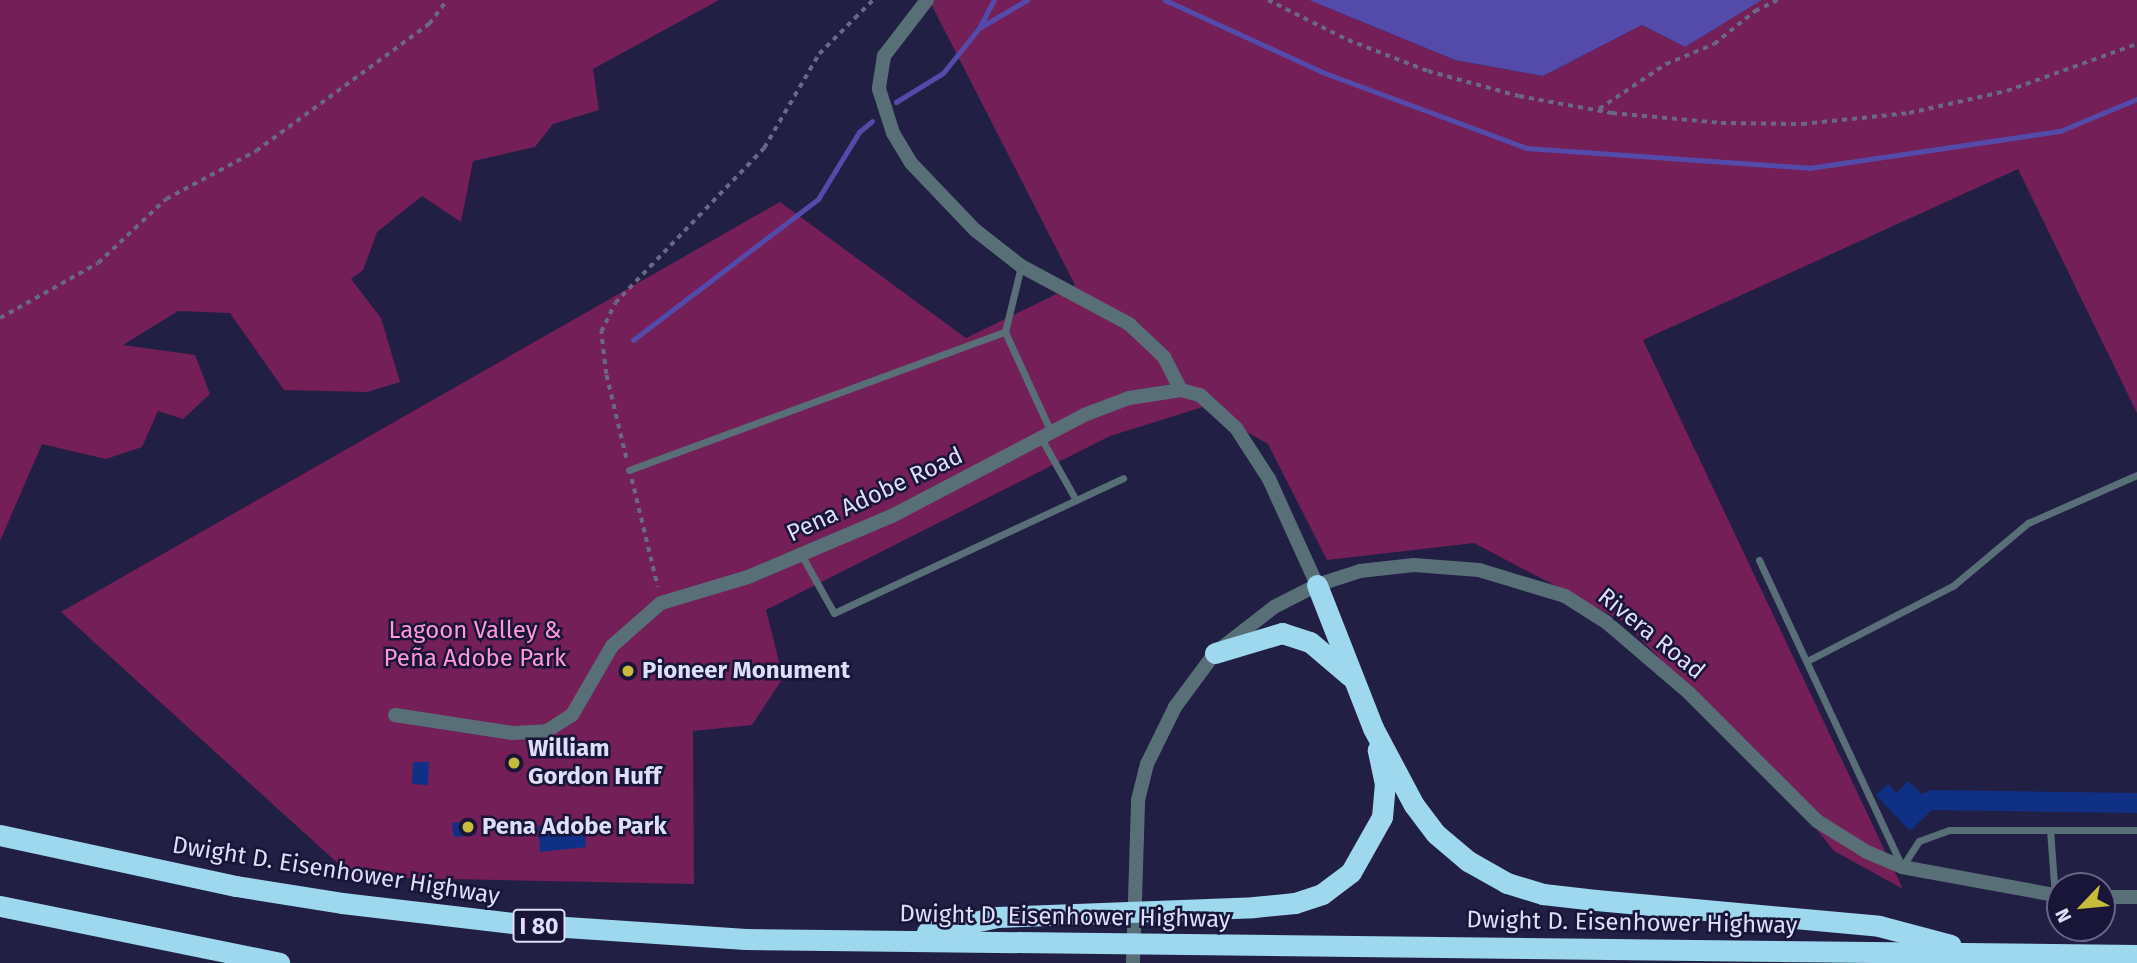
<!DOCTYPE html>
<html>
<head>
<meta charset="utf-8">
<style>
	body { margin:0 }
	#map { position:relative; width:2137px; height:963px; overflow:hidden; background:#221f44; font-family:"Fira Sans",sans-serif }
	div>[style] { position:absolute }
	.green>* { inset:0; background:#741f57 }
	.water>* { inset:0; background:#544aa9 }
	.stream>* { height:5px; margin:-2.5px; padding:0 2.5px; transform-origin:2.5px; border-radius:2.5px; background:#544aa9 }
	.building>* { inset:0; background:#103085 }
	.path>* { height:3.5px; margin-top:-1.75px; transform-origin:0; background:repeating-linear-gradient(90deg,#696888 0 5px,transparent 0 10px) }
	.service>* { height:7px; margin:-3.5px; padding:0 3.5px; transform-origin:3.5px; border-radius:3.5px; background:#596f78 }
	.minor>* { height:14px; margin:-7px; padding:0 7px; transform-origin:7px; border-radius:7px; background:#596f78 }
	.tertiary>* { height:14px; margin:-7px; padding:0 7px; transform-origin:7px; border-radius:7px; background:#596f78 }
	.motorway>* { height:21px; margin:-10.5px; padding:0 10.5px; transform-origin:10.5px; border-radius:10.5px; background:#9ed8ef }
	.dots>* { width:19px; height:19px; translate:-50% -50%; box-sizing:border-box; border:4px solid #191539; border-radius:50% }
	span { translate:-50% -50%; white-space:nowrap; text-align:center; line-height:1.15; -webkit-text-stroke:5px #191539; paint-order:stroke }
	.shield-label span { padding:2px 5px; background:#191539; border:2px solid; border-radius:5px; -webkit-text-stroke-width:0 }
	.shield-label { font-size:23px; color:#dddef7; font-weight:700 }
	.street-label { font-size:24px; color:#dddef7 }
	.park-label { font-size:24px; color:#ff99d6 }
	.poi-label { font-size:24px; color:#dddef7; font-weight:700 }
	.left { translate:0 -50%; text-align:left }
	.north { position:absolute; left:2046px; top:872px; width:70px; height:70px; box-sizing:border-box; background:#191539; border:2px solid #676585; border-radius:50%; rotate:244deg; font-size:19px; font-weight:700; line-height:28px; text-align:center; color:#dddef7 }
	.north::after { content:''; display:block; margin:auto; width:24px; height:32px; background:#c7bb3c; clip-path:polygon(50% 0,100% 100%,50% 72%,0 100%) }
</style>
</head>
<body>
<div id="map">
	<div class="green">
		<i style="clip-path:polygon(0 0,719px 0,593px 69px,599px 110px,553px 124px,535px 147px,473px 161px,461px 222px,422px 196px,377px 232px,363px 270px,351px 279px,381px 318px,400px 382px,367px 392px,284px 390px,230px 313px,178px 311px,123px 345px,195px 355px,210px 394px,183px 419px,158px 411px,142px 447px,106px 459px,42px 444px,0 541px)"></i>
		<i style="clip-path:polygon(929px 0,1309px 0,1455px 60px,1543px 76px,1642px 25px,1685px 47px,1762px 0,2137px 0,2137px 413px,2018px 169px,1643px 340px,1903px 889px,1834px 851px,1766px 767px,1624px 622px,1474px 543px,1327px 560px,1268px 444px,1203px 407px,1110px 436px,766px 610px,783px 678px,752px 725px,693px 731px,694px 884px,353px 877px,61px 612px,780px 202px,966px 338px,1075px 285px)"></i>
	</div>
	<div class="water">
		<i style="clip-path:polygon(1309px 0,1762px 0,1685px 47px,1642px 25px,1543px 76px,1455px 60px)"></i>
	</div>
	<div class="stream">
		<i style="left:1165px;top:0;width:173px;rotate:24.6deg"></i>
		<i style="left:1322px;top:72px;width:218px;rotate:20.4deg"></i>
		<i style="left:1526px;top:148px;width:284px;rotate:4deg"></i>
		<i style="left:1809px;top:168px;width:254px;rotate:-8.4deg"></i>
		<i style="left:2060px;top:131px;width:83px;rotate:-22.6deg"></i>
		<i style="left:979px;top:28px;width:32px;rotate:-62deg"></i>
		<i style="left:896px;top:102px;width:55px;rotate:-31.7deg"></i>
		<i style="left:943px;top:73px;width:58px;rotate:-51.3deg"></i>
		<i style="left:979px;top:28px;width:56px;rotate:-30.3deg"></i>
		<i style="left:633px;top:340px;width:233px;rotate:-37.3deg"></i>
		<i style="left:818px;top:199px;width:79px;rotate:-58.5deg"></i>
		<i style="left:859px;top:132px;width:17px;rotate:-40deg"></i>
	</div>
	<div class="building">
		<i style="clip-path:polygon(413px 762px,429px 762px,428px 785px,412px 784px)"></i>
		<i style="clip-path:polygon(1908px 781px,1922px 794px,1931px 790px,2137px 793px,2137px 813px,1932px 810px,1910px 831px,1876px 795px,1888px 784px,1896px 793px)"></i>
		<i style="clip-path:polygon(475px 821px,476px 835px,454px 837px,452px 823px)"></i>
		<i style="clip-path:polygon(584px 822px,586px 847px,540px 852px,538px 826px)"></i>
	</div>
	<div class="path">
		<i style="left:1268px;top:0;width:89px;rotate:26.6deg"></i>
		<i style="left:1348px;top:40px;width:86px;rotate:21.2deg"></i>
		<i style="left:1428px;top:71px;width:94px;rotate:15.4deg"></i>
		<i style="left:1519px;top:96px;width:95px;rotate:10.4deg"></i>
		<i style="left:1612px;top:113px;width:109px;rotate:5.2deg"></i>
		<i style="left:1721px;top:123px;width:81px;rotate:0.7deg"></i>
		<i style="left:1802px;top:124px;width:108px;rotate:-5.9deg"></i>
		<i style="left:1909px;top:113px;width:100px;rotate:-12.7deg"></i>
		<i style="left:2007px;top:91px;width:138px;rotate:-19.9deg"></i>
		<i style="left:1599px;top:109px;width:81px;rotate:-33.9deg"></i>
		<i style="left:1666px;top:64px;width:52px;rotate:-22.6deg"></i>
		<i style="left:1714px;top:44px;width:53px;rotate:-38.8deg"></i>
		<i style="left:1755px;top:11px;width:25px;rotate:-26deg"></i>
		<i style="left:0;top:318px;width:112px;rotate:-29.3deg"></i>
		<i style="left:98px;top:263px;width:93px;rotate:-43.3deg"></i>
		<i style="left:166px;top:199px;width:102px;rotate:-28.1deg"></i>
		<i style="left:256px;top:151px;width:215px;rotate:-36.3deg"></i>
		<i style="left:429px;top:24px;width:30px;rotate:-53deg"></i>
		<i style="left:626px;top:458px;width:86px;rotate:-103.4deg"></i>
		<i style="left:606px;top:374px;width:42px;rotate:-96.8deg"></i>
		<i style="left:601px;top:332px;width:32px;rotate:-64deg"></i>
		<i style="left:615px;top:303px;width:215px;rotate:-46.1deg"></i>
		<i style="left:764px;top:148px;width:109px;rotate:-59.7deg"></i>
		<i style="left:819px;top:54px;width:76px;rotate:-45deg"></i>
		<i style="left:632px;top:479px;width:111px;rotate:76.5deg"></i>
	</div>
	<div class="service">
		<i style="left:1021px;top:266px;width:68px;rotate:103.6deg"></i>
		<i style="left:1005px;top:332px;width:110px;rotate:65.3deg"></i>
		<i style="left:1041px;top:438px;width:71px;rotate:60.6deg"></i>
		<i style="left:629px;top:470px;width:401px;rotate:-20.2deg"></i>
		<i style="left:802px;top:556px;width:65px;rotate:60.7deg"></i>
		<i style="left:834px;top:613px;width:319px;rotate:-25deg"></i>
		<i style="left:1759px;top:560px;width:338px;rotate:65deg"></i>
		<i style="left:1807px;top:661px;width:165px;rotate:-27.3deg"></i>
		<i style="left:1954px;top:585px;width:97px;rotate:-40deg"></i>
		<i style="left:2028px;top:523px;width:119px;rotate:-23.8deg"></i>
		<i style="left:2050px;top:830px;width:66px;rotate:85.7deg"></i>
		<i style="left:1902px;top:867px;width:31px;rotate:-57deg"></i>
		<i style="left:1919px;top:841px;width:32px;rotate:-20deg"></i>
		<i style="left:1949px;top:830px;width:188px"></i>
	</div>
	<div class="minor">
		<i style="left:927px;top:0;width:71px;rotate:127.5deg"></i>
		<i style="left:884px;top:56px;width:33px;rotate:99deg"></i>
		<i style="left:879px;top:89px;width:46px;rotate:72.3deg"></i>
		<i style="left:893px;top:133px;width:35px;rotate:59deg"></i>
		<i style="left:911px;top:163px;width:93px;rotate:46.3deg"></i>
		<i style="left:975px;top:230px;width:58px;rotate:38deg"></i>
		<i style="left:1021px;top:266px;width:123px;rotate:28.2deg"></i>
		<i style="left:1129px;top:324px;width:48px;rotate:43.3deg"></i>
		<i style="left:1164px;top:357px;width:37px;rotate:63deg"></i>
		<i style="left:395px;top:715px;width:119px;rotate:8.7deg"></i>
		<i style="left:513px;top:733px;width:34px;rotate:-3deg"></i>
		<i style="left:547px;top:731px;width:30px;rotate:-33deg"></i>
		<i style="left:572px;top:715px;width:80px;rotate:-59.9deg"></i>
		<i style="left:612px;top:646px;width:65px;rotate:-41.3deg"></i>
		<i style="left:661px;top:603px;width:91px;rotate:-16.6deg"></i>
		<i style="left:748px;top:577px;width:156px;rotate:-23deg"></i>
		<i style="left:892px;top:516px;width:217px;rotate:-27.7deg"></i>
		<i style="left:1084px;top:415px;width:48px;rotate:-20.7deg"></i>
		<i style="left:1129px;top:398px;width:53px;rotate:-8.7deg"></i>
		<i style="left:1181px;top:390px;width:20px;rotate:15deg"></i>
		<i style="left:1200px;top:395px;width:49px;rotate:42.5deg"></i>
		<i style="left:1236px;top:428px;width:61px;rotate:57.1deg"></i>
		<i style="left:1269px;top:479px;width:116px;rotate:65.6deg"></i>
	</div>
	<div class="tertiary">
		<i style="left:2102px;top:897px;width:35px"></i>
		<i style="left:1133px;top:963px;width:163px;rotate:-88.2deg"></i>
		<i style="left:1138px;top:800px;width:37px;rotate:-76deg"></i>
		<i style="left:1147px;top:764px;width:64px;rotate:-63.8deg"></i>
		<i style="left:1175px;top:707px;width:67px;rotate:-53.5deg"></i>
		<i style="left:1215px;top:653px;width:75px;rotate:-37.9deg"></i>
		<i style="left:1274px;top:607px;width:48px;rotate:-27.1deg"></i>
		<i style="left:1317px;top:585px;width:45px;rotate:-18deg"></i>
		<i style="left:1360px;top:571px;width:54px;rotate:-6.3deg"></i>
		<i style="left:1414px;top:565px;width:65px;rotate:4.4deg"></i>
		<i style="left:1479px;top:570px;width:90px;rotate:16.8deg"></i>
		<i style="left:1565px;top:596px;width:49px;rotate:32.4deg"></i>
		<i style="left:1606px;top:622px;width:109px;rotate:40.5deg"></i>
		<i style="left:1689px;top:693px;width:181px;rotate:45deg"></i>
		<i style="left:1817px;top:821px;width:59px;rotate:31.8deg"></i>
		<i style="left:1867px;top:852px;width:38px;rotate:23deg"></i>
		<i style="left:1902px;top:867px;width:161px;rotate:10.4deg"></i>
	</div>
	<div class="motorway">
		<i style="left:1317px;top:585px;width:154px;rotate:68.6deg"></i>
		<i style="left:1373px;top:728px;width:87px;rotate:62deg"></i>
		<i style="left:1414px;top:805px;width:36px;rotate:53deg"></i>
		<i style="left:1436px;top:834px;width:42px;rotate:40.2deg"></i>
		<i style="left:1468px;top:861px;width:45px;rotate:29.4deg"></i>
		<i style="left:1507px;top:883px;width:38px;rotate:17deg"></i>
		<i style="left:1543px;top:894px;width:53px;rotate:6.5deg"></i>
		<i style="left:1596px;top:900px;width:284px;rotate:5.2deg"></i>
		<i style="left:1879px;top:926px;width:74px;rotate:14.8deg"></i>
		<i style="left:1215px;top:653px;width:70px;rotate:-16.6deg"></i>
		<i style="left:1282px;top:633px;width:29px;rotate:18deg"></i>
		<i style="left:1310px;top:642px;width:52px;rotate:40.4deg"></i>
		<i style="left:0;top:835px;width:241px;rotate:12.2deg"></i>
		<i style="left:236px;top:886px;width:107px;rotate:9.1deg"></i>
		<i style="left:342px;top:903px;width:180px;rotate:6.7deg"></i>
		<i style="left:521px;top:924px;width:225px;rotate:3.8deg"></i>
		<i style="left:745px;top:939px;width:1392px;rotate:0.66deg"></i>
		<i style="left:0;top:906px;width:285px;rotate:11.5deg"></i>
		<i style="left:927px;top:932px;width:72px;rotate:-12.1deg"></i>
		<i style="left:997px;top:917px;width:257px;rotate:-2.2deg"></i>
		<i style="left:1254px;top:907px;width:41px;rotate:-5.6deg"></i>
		<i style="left:1295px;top:903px;width:28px;rotate:-18deg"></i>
		<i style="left:1322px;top:894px;width:36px;rotate:-37deg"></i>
		<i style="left:1351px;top:872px;width:63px;rotate:-60.6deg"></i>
		<i style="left:1382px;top:817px;width:33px;rotate:-85deg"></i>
		<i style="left:1385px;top:784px;width:35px;rotate:-102deg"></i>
	</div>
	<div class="dots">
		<i style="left:628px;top:671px;background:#c7bb3c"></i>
		<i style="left:514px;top:763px;background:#c7bb3c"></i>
		<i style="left:468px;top:827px;background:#c7bb3c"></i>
	</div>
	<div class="shield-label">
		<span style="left:539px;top:926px">I 80</span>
	</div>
	<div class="street-label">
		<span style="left:875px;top:495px;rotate:-25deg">Pena Adobe Road</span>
		<span style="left:1651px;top:634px;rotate:39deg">Rivera Road</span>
		<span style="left:336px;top:871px;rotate:9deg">Dwight D. Eisenhower Highway</span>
		<span style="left:1065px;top:917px;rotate:1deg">Dwight D. Eisenhower Highway</span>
		<span style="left:1632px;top:923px;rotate:1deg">Dwight D. Eisenhower Highway</span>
	</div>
	<div class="park-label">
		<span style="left:475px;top:645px">Lagoon Valley &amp;<br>Peña Adobe Park</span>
	</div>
	<div class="poi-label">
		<span class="left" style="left:642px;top:671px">Pioneer Monument</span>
		<span class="left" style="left:528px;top:763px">William<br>Gordon Huff</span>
		<span class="left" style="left:482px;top:827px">Pena Adobe Park</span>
	</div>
	<div class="north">N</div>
</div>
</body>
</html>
